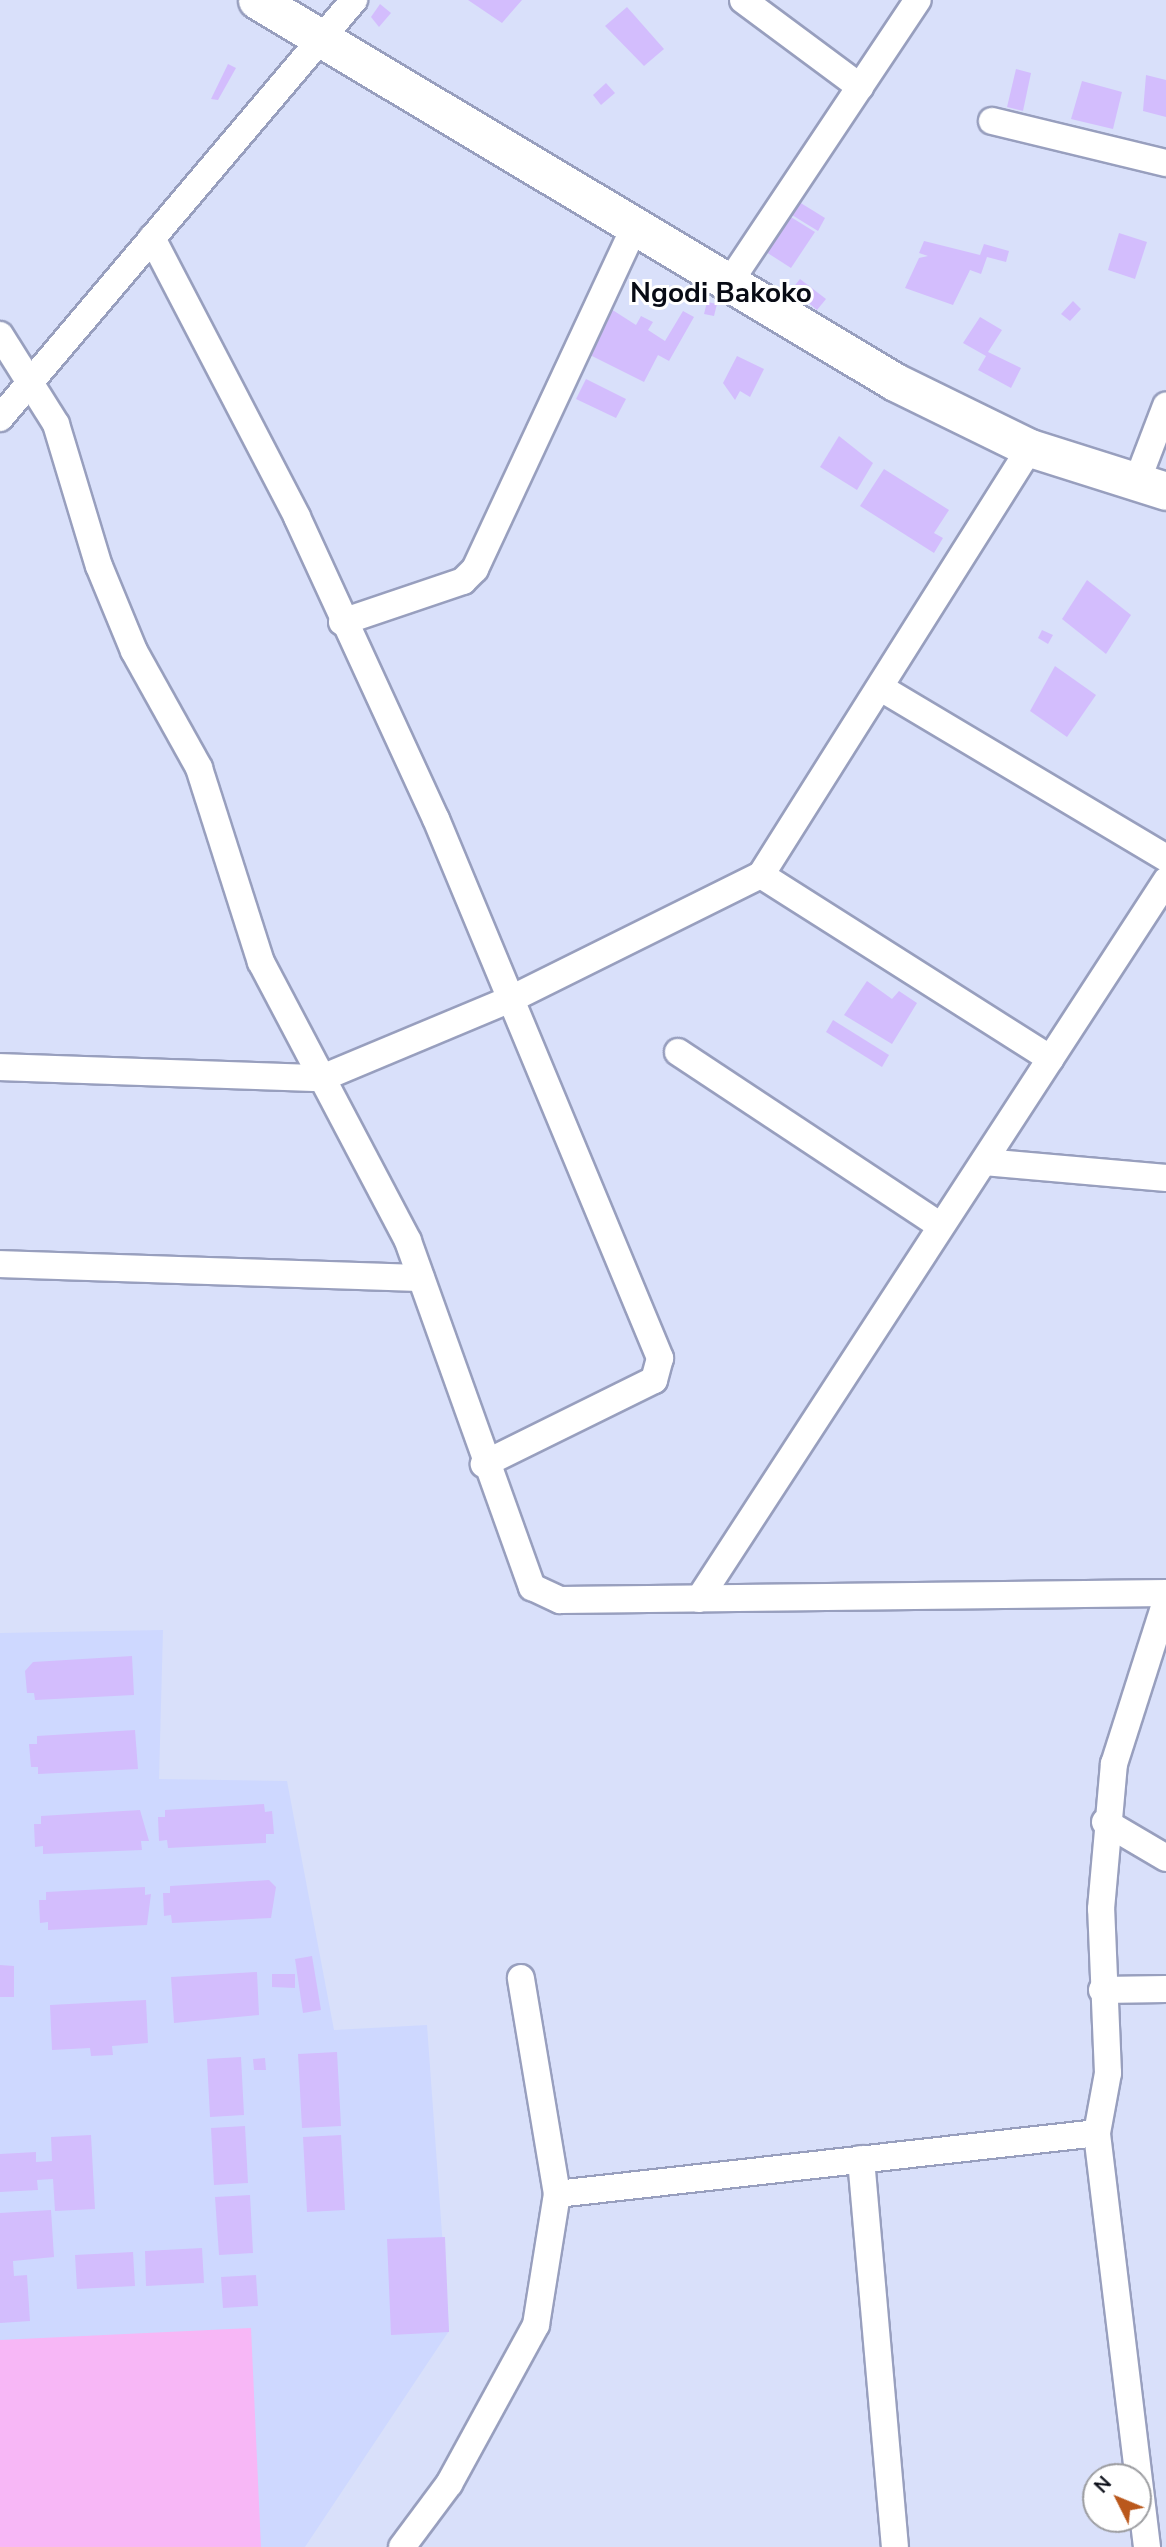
<!DOCTYPE html>
<html>
<head>
<meta charset="utf-8">
<style>
	body { margin:0 }
	#map { position:relative; width:1166px; height:2547px; overflow:hidden; background:#d9e0fa; font-family:"Nunito Sans",sans-serif }
	div>[style] { position:absolute }
	.built>* { inset:0; background:#ced8ff }
	.green>* { inset:0; background:#f7b7f6 }
	.building>* { inset:0; background:#d3bdfd }
	.roads { filter:drop-shadow(2px 0 #989fbe) drop-shadow(-2px 0 #989fbe) drop-shadow(0 2px #989fbe) drop-shadow(0 -2px #989fbe) }
	.street>* { height:26px; margin:-13px; padding:0 13px; transform-origin:13px; border-radius:13px; background:#fff }
	.secondary>* { height:37px; margin:-18.5px; padding:0 18.5px; transform-origin:18.5px; border-radius:18.5px; background:#fff }
	span { translate:-50% -50%; white-space:nowrap; text-align:center; line-height:1.15; -webkit-text-stroke:6px #fff; paint-order:stroke }
	.quarter-label { font-size:28px; color:#080b15; font-weight:700 }
	.north { position:absolute; left:1082px; top:2463px; width:70px; height:70px; box-sizing:border-box; background:#fff; border:2px solid #9c9da1; border-radius:50%; rotate:313deg; font-size:19px; font-weight:700; line-height:28px; text-align:center; color:#080b15 }
	.north::after { content:''; display:block; margin:auto; width:24px; height:32px; background:#ba581c; clip-path:polygon(50% 0,100% 100%,50% 72%,0 100%) }
</style>
</head>
<body>
<div id="map">
	<div class="built">
		<i style="clip-path:polygon(163px 1630px,159px 1779px,287px 1781px,334px 2030px,427px 2025px,449px 2331px,305px 2547px,0 2547px,0 1633px)"></i>
	</div>
	<div class="green">
		<i style="clip-path:polygon(251px 2328px,261px 2547px,0 2547px,0 2340px)"></i>
	</div>
	<div class="building">
		<i style="clip-path:polygon(468px 0,522px 0,502px 23px)"></i>
		<i style="clip-path:polygon(380px 4px,391px 13px,379px 27px,371px 17px)"></i>
		<i style="clip-path:polygon(627px 7px,664px 49px,644px 66px,605px 26px)"></i>
		<i style="clip-path:polygon(228px 64px,236px 68px,218px 100px,211px 99px)"></i>
		<i style="clip-path:polygon(1016px 69px,1031px 73px,1023px 111px,1007px 107px)"></i>
		<i style="clip-path:polygon(1146px 75px,1166px 80px,1166px 117px,1143px 111px)"></i>
		<i style="clip-path:polygon(1082px 81px,1122px 92px,1113px 129px,1071px 119px)"></i>
		<i style="clip-path:polygon(606px 83px,615px 93px,601px 105px,593px 95px)"></i>
		<i style="clip-path:polygon(791px 197px,825px 218px,818px 231px,787px 212px)"></i>
		<i style="clip-path:polygon(786px 214px,815px 232px,791px 268px,763px 250px)"></i>
		<i style="clip-path:polygon(1119px 233px,1147px 242px,1135px 279px,1108px 270px)"></i>
		<i style="clip-path:polygon(924px 241px,980px 255px,984px 244px,1009px 251px,1006px 262px,987px 257px,981px 274px,970px 270px,953px 305px,905px 288px,919px 258px,928px 256px,919px 253px)"></i>
		<i style="clip-path:polygon(800px 279px,826px 299px,817px 310px,792px 289px)"></i>
		<i style="clip-path:polygon(1073px 301px,1081px 309px,1070px 321px,1061px 314px)"></i>
		<i style="clip-path:polygon(707px 302px,717px 304px,714px 316px,704px 314px)"></i>
		<i style="clip-path:polygon(611px 309px,636px 325px,641px 316px,653px 322px,648px 330px,665px 341px,683px 311px,694px 317px,669px 361px,658px 355px,644px 382px,588px 354px)"></i>
		<i style="clip-path:polygon(980px 317px,1002px 330px,988px 352px,1021px 368px,1011px 388px,978px 370px,986px 356px,963px 343px)"></i>
		<i style="clip-path:polygon(737px 356px,764px 369px,750px 397px,740px 391px,735px 400px,723px 383px)"></i>
		<i style="clip-path:polygon(586px 379px,626px 399px,616px 418px,576px 399px)"></i>
		<i style="clip-path:polygon(839px 436px,873px 463px,857px 490px,820px 467px)"></i>
		<i style="clip-path:polygon(884px 469px,949px 510px,934px 533px,943px 538px,934px 553px,860px 506px)"></i>
		<i style="clip-path:polygon(1087px 580px,1131px 615px,1106px 654px,1062px 619px)"></i>
		<i style="clip-path:polygon(1042px 630px,1053px 635px,1048px 644px,1038px 638px)"></i>
		<i style="clip-path:polygon(1055px 666px,1096px 695px,1067px 737px,1030px 711px)"></i>
		<i style="clip-path:polygon(867px 981px,892px 999px,899px 991px,917px 1003px,892px 1044px,844px 1015px)"></i>
		<i style="clip-path:polygon(833px 1020px,889px 1055px,882px 1067px,826px 1032px)"></i>
		<i style="clip-path:polygon(132px 1656px,134px 1695px,35px 1700px,34px 1693px,27px 1693px,25px 1671px,33px 1662px)"></i>
		<i style="clip-path:polygon(135px 1730px,138px 1769px,38px 1774px,38px 1767px,31px 1767px,29px 1744px,37px 1744px,37px 1736px)"></i>
		<i style="clip-path:polygon(264px 1804px,265px 1812px,272px 1811px,274px 1834px,266px 1834px,266px 1843px,168px 1848px,167px 1840px,159px 1841px,158px 1817px,165px 1817px,165px 1810px)"></i>
		<i style="clip-path:polygon(140px 1810px,149px 1841px,141px 1841px,142px 1850px,43px 1854px,43px 1846px,35px 1847px,34px 1824px,41px 1824px,41px 1816px)"></i>
		<i style="clip-path:polygon(269px 1880px,276px 1887px,271px 1918px,172px 1923px,171px 1915px,164px 1916px,163px 1893px,170px 1893px,170px 1886px)"></i>
		<i style="clip-path:polygon(145px 1887px,145px 1895px,151px 1894px,147px 1925px,48px 1930px,48px 1922px,40px 1923px,39px 1900px,46px 1900px,46px 1892px)"></i>
		<i style="clip-path:polygon(312px 1956px,321px 2010px,303px 2013px,295px 1959px)"></i>
		<i style="clip-path:polygon(0 1965px,14px 1966px,14px 1997px,0 1997px)"></i>
		<i style="clip-path:polygon(257px 1972px,259px 2015px,174px 2023px,171px 1977px)"></i>
		<i style="clip-path:polygon(272px 1974px,295px 1974px,295px 1988px,272px 1987px)"></i>
		<i style="clip-path:polygon(146px 2000px,148px 2043px,112px 2046px,113px 2055px,91px 2056px,90px 2048px,52px 2050px,50px 2005px)"></i>
		<i style="clip-path:polygon(337px 2052px,341px 2126px,302px 2128px,298px 2054px)"></i>
		<i style="clip-path:polygon(241px 2057px,244px 2115px,210px 2117px,207px 2059px)"></i>
		<i style="clip-path:polygon(265px 2058px,266px 2070px,254px 2070px,253px 2059px)"></i>
		<i style="clip-path:polygon(245px 2126px,248px 2183px,214px 2185px,211px 2128px)"></i>
		<i style="clip-path:polygon(91px 2135px,95px 2209px,55px 2211px,53px 2179px,37px 2180px,38px 2190px,0 2192px,0 2154px,36px 2152px,36px 2162px,52px 2161px,51px 2137px)"></i>
		<i style="clip-path:polygon(341px 2135px,345px 2210px,307px 2212px,303px 2137px)"></i>
		<i style="clip-path:polygon(250px 2195px,253px 2253px,219px 2255px,215px 2197px)"></i>
		<i style="clip-path:polygon(51px 2210px,54px 2257px,13px 2261px,14px 2276px,27px 2275px,30px 2321px,0 2323px,0 2213px)"></i>
		<i style="clip-path:polygon(445px 2237px,449px 2332px,391px 2335px,387px 2239px)"></i>
		<i style="clip-path:polygon(202px 2248px,204px 2283px,146px 2286px,145px 2251px)"></i>
		<i style="clip-path:polygon(133px 2252px,135px 2286px,77px 2289px,75px 2255px)"></i>
		<i style="clip-path:polygon(256px 2275px,258px 2306px,223px 2308px,221px 2277px)"></i>
	</div>
	<div class="roads">
		<div class="street">
			<i style="left:743px;top:0;width:146px;rotate:36.6deg"></i>
			<i style="left:992px;top:121px;width:179px;rotate:13.6deg"></i>
			<i style="left:152px;top:238px;width:314px;rotate:62.5deg"></i>
			<i style="left:297px;top:517px;width:332px;rotate:65.3deg"></i>
			<i style="left:436px;top:819px;width:584px;rotate:67.43deg"></i>
			<i style="left:660px;top:1358px;width:23px;rotate:105deg"></i>
			<i style="left:654px;top:1380px;width:190px;rotate:153.7deg"></i>
			<i style="left:729px;top:283px;width:340px;rotate:-56.3deg"></i>
			<i style="left:0;top:335px;width:105px;rotate:57.8deg"></i>
			<i style="left:56px;top:424px;width:148px;rotate:73.2deg"></i>
			<i style="left:99px;top:566px;width:92px;rotate:67.6deg"></i>
			<i style="left:134px;top:651px;width:134px;rotate:60.9deg"></i>
			<i style="left:199px;top:768px;width:204px;rotate:72.3deg"></i>
			<i style="left:261px;top:962px;width:315px;rotate:62.2deg"></i>
			<i style="left:408px;top:1241px;width:368px;rotate:70.3deg"></i>
			<i style="left:532px;top:1587px;width:31px;rotate:25deg"></i>
			<i style="left:560px;top:1600px;width:606px;rotate:-0.66deg"></i>
			<i style="left:0;top:418px;width:548px;rotate:-49.74deg"></i>
			<i style="left:1136px;top:484px;width:84px;rotate:-69deg"></i>
			<i style="left:342px;top:622px;width:128px;rotate:-18.7deg"></i>
			<i style="left:463px;top:581px;width:17px;rotate:-45deg"></i>
			<i style="left:475px;top:569px;width:378px;rotate:-65deg"></i>
			<i style="left:881px;top:688px;width:332px;rotate:30.8deg"></i>
			<i style="left:761px;top:875px;width:505px;rotate:-57.79deg"></i>
			<i style="left:678px;top:1052px;width:315px;rotate:33.5deg"></i>
			<i style="left:0;top:1067px;width:322px;rotate:2deg"></i>
			<i style="left:322px;top:1078px;width:205px;rotate:-22.7deg"></i>
			<i style="left:511px;top:999px;width:279px;rotate:-26.4deg"></i>
			<i style="left:761px;top:875px;width:343px;rotate:32.4deg"></i>
			<i style="left:984px;top:1162px;width:183px;rotate:5deg"></i>
			<i style="left:0;top:1264px;width:421px;rotate:1.9deg"></i>
			<i style="left:699px;top:1599px;width:857px;rotate:-56.96deg"></i>
			<i style="left:1105px;top:1822px;width:71px;rotate:30.5deg"></i>
			<i style="left:1102px;top:1990px;width:64px;rotate:-0.9deg"></i>
			<i style="left:861px;top:2159px;width:389px;rotate:85deg"></i>
			<i style="left:557px;top:2194px;width:543px;rotate:-6.44deg"></i>
			<i style="left:402px;top:2547px;width:79px;rotate:-53.3deg"></i>
			<i style="left:449px;top:2484px;width:181px;rotate:-61.3deg"></i>
			<i style="left:536px;top:2325px;width:133px;rotate:-80.9deg"></i>
			<i style="left:557px;top:2194px;width:219px;rotate:-99.5deg"></i>
			<i style="left:1147px;top:2547px;width:417px;rotate:-96.9deg"></i>
			<i style="left:1097px;top:2133px;width:61px;rotate:-79.6deg"></i>
			<i style="left:1108px;top:2073px;width:164px;rotate:-92.4deg"></i>
			<i style="left:1101px;top:1909px;width:146px;rotate:-84.9deg"></i>
			<i style="left:1114px;top:1764px;width:171px;rotate:-72.3deg"></i>
		</div>
		<div class="secondary">
			<i style="left:257px;top:0;width:744px;rotate:30.91deg"></i>
			<i style="left:895px;top:382px;width:150px;rotate:26.1deg"></i>
			<i style="left:1030px;top:448px;width:143px;rotate:17.5deg"></i>
		</div>
	</div>
	<div class="quarter-label">
		<span style="left:721px;top:293px">Ngodi Bakoko</span>
	</div>
	<div class="north">N</div>
</div>
</body>
</html>
